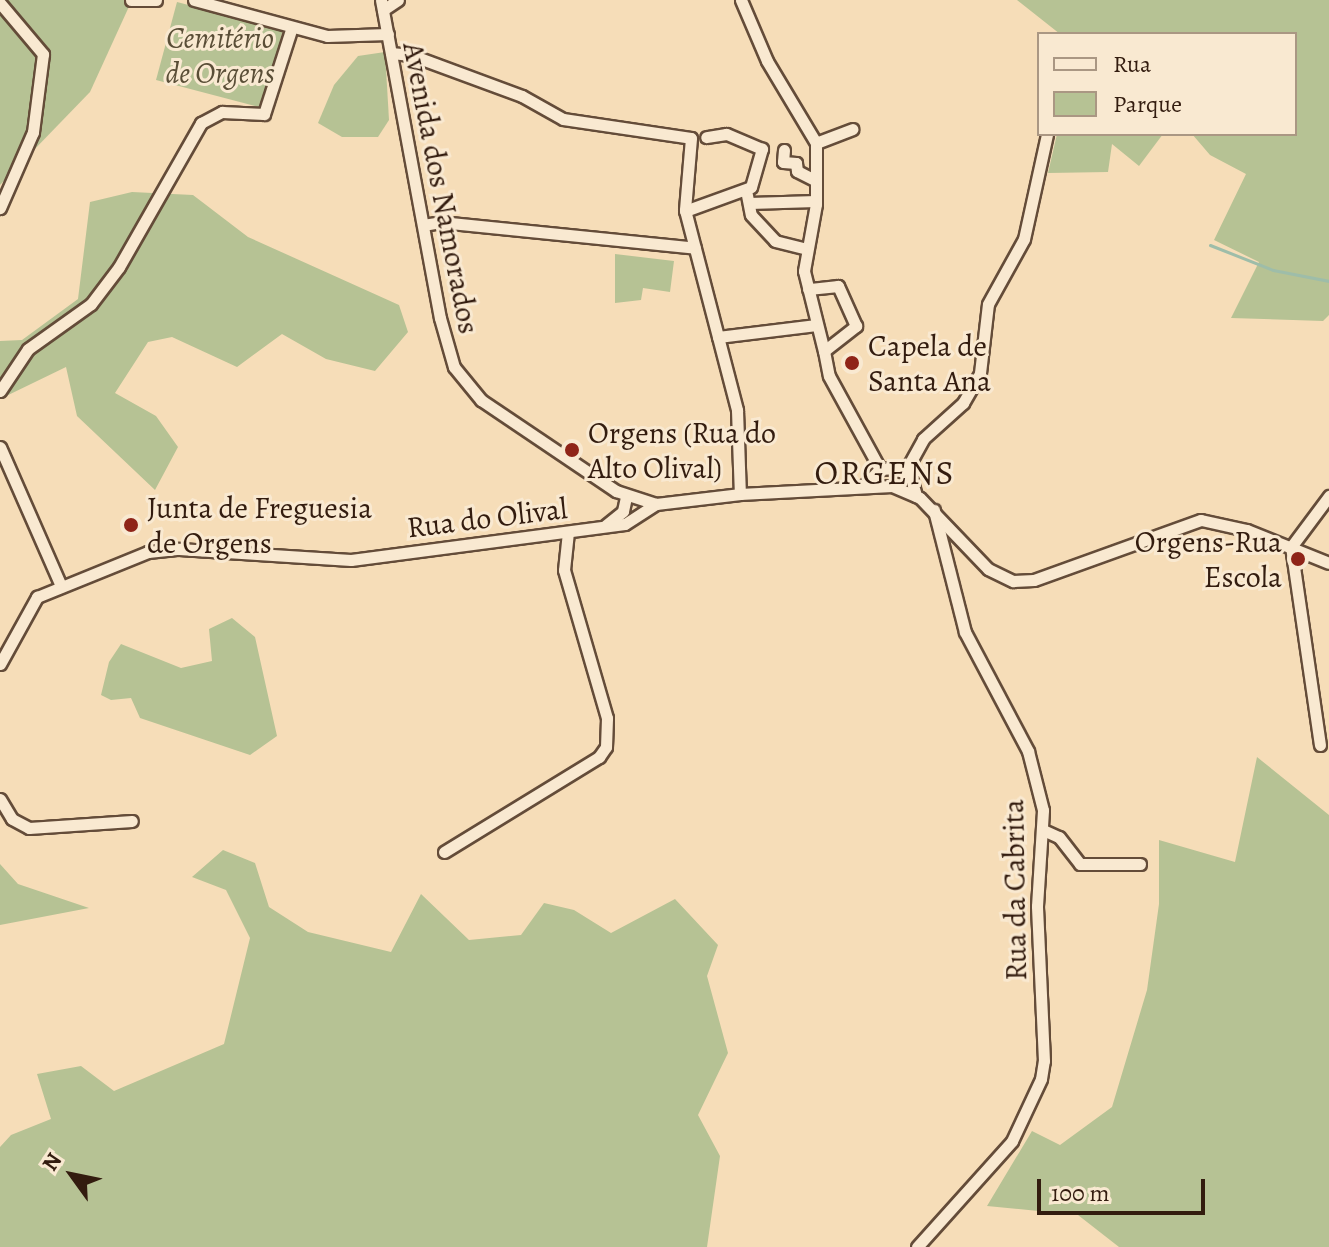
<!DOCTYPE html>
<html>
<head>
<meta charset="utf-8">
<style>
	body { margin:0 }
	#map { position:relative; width:1329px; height:1247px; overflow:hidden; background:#f6ddb8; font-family:Alegreya,serif }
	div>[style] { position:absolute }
	.green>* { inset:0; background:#b6c294 }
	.stream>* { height:3px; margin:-1.5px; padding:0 1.5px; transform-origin:1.5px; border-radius:1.5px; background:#9ebda9 }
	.roads { filter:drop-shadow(2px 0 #644c39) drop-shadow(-2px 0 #644c39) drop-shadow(0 2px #644c39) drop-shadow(0 -2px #644c39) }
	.minor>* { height:11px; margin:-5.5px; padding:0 5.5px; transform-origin:5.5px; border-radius:5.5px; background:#f9e9d1 }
	.dots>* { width:22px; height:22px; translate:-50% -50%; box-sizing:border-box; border:4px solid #f9e9d1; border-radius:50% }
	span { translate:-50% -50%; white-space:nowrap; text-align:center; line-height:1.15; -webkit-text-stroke:6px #f9e9d1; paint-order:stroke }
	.park-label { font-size:30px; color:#5a4e37; font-style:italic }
	.street-label { font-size:30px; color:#331c0f }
	.poi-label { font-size:30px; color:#331c0f }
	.left { translate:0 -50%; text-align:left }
	.right { translate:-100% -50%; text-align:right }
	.quarter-label { font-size:34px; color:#331c0f; letter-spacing:2px }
	.legend { position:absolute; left:1037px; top:32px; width:260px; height:104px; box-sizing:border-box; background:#f9e9d1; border:2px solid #aa9783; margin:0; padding:10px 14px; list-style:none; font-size:24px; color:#331c0f }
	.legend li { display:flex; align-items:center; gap:16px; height:40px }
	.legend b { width:40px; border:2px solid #aa9783 }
	.north { position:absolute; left:32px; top:1135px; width:80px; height:80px; -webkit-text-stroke:6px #f9e9d1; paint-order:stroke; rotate:303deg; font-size:22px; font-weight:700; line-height:32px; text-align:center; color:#331c0f }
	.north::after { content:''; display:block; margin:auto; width:28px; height:36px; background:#331c0f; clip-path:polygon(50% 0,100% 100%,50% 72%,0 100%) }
	.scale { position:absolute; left:1037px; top:1179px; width:168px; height:36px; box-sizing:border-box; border:4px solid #331c0f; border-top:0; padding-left:10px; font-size:24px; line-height:28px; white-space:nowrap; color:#331c0f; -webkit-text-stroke:6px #f9e9d1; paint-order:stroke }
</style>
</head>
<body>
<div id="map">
	<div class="green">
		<i style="clip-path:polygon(0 0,132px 0,90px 92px,0 185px)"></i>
		<i style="clip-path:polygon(1017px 0,1329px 0,1329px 315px,1323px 321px,1231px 318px,1259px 262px,1214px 240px,1246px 174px,1210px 155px,1192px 134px,1295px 134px,1295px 34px,1060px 34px)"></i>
		<i style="clip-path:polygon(177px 2px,283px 30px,263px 108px,156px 80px)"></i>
		<i style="clip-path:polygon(385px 52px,389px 120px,378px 137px,342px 137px,318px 123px,334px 85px,358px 56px)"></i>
		<i style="clip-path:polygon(1057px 134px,1163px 134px,1139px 166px,1112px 144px,1108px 172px,1048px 173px)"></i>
		<i style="clip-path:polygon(132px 192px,193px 195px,248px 237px,399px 305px,408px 332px,375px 371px,326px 359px,282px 334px,237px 367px,172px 337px,148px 342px,115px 393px,156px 416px,178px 447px,155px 490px,77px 416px,66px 367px,0 399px,0 341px,22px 340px,78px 299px,90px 202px)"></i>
		<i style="clip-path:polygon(615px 254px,674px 261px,670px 292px,643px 288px,641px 300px,615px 303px)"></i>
		<i style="clip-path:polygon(232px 618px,255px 637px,277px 736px,250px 755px,140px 718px,131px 698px,111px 700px,101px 695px,109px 662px,121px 644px,181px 668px,212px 661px,209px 629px)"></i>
		<i style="clip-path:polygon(1257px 757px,1329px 815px,1329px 1247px,1119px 1247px,1078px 1215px,987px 1206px,1032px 1131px,1060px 1145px,1112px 1107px,1147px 990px,1159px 904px,1159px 840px,1235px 862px)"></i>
		<i style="clip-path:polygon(223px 850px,255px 863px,269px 907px,308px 932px,391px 952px,421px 894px,469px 940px,521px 935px,544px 903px,574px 910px,611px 933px,675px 899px,718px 945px,707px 976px,728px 1053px,698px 1115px,720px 1156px,707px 1247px,0 1247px,0 1147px,11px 1135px,51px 1119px,37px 1074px,81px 1066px,114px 1091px,224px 1044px,250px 938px,226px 890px,192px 877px)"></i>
		<i style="clip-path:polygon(0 864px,18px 884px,89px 908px,0 925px)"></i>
	</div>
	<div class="stream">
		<i style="left:1210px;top:245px;width:68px;rotate:21.6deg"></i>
		<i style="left:1273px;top:270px;width:57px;rotate:11.1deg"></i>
	</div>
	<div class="roads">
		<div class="minor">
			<i style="left:131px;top:0;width:25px"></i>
			<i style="left:194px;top:0;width:138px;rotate:15.1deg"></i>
			<i style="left:327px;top:36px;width:61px;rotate:-1.9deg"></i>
			<i style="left:381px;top:0;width:323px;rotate:79.5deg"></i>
			<i style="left:440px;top:318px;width:51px;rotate:74.1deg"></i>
			<i style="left:454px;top:367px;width:43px;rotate:50.7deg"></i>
			<i style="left:481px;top:400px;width:163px;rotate:34deg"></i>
			<i style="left:616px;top:491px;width:42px;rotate:18deg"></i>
			<i style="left:656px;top:504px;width:85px;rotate:-6.8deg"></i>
			<i style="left:740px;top:494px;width:152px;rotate:-3deg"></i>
			<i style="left:892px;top:486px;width:30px;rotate:23deg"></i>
			<i style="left:920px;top:498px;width:98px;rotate:46.2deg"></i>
			<i style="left:988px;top:569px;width:28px;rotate:26deg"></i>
			<i style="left:1013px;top:581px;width:21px;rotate:-3deg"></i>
			<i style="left:1034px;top:580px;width:177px;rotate:-19.8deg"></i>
			<i style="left:1201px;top:520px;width:47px;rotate:12.3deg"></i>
			<i style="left:1247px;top:530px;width:88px;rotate:21.9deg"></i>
			<i style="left:741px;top:0;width:66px;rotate:66.9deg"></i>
			<i style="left:767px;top:61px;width:96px;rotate:59.1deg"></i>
			<i style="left:816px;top:143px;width:61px;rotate:90deg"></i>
			<i style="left:816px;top:204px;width:68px;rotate:100.2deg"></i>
			<i style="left:804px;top:271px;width:82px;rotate:76deg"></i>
			<i style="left:824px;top:351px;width:41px;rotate:-38deg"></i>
			<i style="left:856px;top:326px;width:44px;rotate:-114.2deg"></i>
			<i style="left:838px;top:286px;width:30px;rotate:174deg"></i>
			<i style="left:0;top:3px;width:67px;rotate:49.9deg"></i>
			<i style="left:43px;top:54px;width:79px;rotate:97.3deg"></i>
			<i style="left:33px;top:132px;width:83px;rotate:113.5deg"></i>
			<i style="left:383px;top:10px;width:18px;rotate:-34deg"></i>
			<i style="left:391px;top:53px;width:20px;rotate:6deg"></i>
			<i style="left:411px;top:55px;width:118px;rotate:20.3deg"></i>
			<i style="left:522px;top:96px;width:47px;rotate:29.3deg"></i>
			<i style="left:563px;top:119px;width:129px;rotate:8.4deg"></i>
			<i style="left:691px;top:138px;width:72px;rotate:94.8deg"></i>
			<i style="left:685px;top:210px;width:207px;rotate:75.4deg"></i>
			<i style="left:737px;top:410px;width:84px;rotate:88deg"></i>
			<i style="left:816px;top:143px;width:39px;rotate:-21deg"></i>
			<i style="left:784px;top:150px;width:12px;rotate:95deg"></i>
			<i style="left:783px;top:162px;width:13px;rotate:4deg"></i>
			<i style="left:796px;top:163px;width:8px;rotate:83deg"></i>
			<i style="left:797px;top:171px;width:20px;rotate:27deg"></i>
			<i style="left:746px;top:190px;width:25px;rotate:79deg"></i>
			<i style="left:751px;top:215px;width:35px;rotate:47deg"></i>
			<i style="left:775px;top:241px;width:32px;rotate:14deg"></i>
			<i style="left:749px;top:203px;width:67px;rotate:-1.7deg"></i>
			<i style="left:685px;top:211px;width:70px;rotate:-20deg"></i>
			<i style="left:751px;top:187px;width:40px;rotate:-74deg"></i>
			<i style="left:762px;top:149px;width:39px;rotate:-157deg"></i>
			<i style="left:726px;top:134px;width:20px;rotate:171deg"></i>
			<i style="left:423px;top:225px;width:18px;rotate:-9deg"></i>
			<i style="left:441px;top:222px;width:255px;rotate:5.8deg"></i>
			<i style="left:718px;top:337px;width:99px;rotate:-7deg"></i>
			<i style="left:824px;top:351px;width:25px;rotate:79deg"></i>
			<i style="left:829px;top:376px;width:106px;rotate:61.3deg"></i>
			<i style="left:0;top:391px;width:50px;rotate:-56.3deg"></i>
			<i style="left:28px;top:349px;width:77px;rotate:-35.5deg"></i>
			<i style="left:91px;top:304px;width:46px;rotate:-52.9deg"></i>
			<i style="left:119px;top:267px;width:166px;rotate:-60.3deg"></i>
			<i style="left:201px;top:123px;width:24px;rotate:-28deg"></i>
			<i style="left:222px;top:112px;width:42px;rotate:2.7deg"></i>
			<i style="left:264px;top:114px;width:88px;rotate:-72.2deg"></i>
			<i style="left:0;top:447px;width:150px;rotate:66.3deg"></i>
			<i style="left:905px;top:472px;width:38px;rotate:-61deg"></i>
			<i style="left:923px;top:439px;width:54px;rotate:-42deg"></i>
			<i style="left:963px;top:403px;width:34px;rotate:-60deg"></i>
			<i style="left:980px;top:373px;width:69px;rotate:-83.4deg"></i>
			<i style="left:988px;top:304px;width:74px;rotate:-61deg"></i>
			<i style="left:1024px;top:239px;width:107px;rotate:-77.6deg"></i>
			<i style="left:863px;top:487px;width:25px;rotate:-47deg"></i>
			<i style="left:880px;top:469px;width:17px;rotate:-3deg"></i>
			<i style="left:897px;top:468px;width:17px;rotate:36deg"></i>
			<i style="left:911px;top:478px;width:19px;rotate:74deg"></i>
			<i style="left:606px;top:525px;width:22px;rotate:-39deg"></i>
			<i style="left:623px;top:511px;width:14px;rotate:-78deg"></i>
			<i style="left:0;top:664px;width:77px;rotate:-61.1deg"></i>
			<i style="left:37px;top:597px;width:120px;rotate:-22.1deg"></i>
			<i style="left:148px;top:552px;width:31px;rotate:-6deg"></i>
			<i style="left:179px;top:549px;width:172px;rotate:3.7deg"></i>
			<i style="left:351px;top:560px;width:276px;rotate:-7.5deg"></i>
			<i style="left:625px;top:524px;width:37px;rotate:-33deg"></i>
			<i style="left:1320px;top:745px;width:200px;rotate:-98.3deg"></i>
			<i style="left:1291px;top:547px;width:64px;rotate:-53.3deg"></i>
			<i style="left:0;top:799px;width:23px;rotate:59deg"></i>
			<i style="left:12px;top:819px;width:19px;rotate:28deg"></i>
			<i style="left:29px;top:828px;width:103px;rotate:-3.9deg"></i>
			<i style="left:1043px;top:830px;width:17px;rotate:24deg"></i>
			<i style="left:1059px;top:837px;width:34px;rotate:52deg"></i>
			<i style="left:1080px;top:864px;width:60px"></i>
			<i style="left:444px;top:852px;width:182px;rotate:-31.5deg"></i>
			<i style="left:599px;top:757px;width:12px;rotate:-55deg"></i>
			<i style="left:606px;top:747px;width:29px;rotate:-88deg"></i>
			<i style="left:607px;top:718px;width:154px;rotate:-106.2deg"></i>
			<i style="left:564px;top:570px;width:38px;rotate:-84deg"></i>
			<i style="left:917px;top:1247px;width:142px;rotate:-48.1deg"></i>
			<i style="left:1012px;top:1141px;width:68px;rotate:-64.9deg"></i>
			<i style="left:1041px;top:1079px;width:18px;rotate:-81deg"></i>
			<i style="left:1044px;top:1061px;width:155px;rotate:-92.6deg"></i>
			<i style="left:1037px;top:906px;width:96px;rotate:-86.4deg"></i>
			<i style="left:1043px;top:810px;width:61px;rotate:-104.3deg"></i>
			<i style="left:1028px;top:751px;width:135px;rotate:-117.9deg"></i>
			<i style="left:965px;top:632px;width:126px;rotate:-104.3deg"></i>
		</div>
	</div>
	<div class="dots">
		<i style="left:852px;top:363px;background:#8f2418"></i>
		<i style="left:572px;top:450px;background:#8f2418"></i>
		<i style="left:131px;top:525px;background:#8f2418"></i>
		<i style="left:1298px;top:559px;background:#8f2418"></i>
	</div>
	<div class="park-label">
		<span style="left:220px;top:55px">Cemitério<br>de Orgens</span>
	</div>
	<div class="street-label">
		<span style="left:441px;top:188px;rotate:79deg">Avenida dos Namorados</span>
		<span style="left:487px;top:518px;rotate:-7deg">Rua do Olival</span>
		<span style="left:1015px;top:890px;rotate:-91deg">Rua da Cabrita</span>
	</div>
	<div class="poi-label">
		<span class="left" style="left:868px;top:363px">Capela de<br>Santa Ana</span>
		<span class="left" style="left:588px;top:450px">Orgens (Rua do<br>Alto Olival)</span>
		<span class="left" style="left:147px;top:525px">Junta de Freguesia<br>de Orgens</span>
		<span class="right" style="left:1282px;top:559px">Orgens-Rua<br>Escola</span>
	</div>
	<div class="quarter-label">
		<span style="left:885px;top:473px">ORGENS</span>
	</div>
	<ul class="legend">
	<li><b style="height:10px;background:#f9e9d1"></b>Rua</li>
	<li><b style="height:22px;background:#b6c294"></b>Parque</li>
	</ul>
	<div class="north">N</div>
	<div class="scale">100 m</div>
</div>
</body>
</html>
